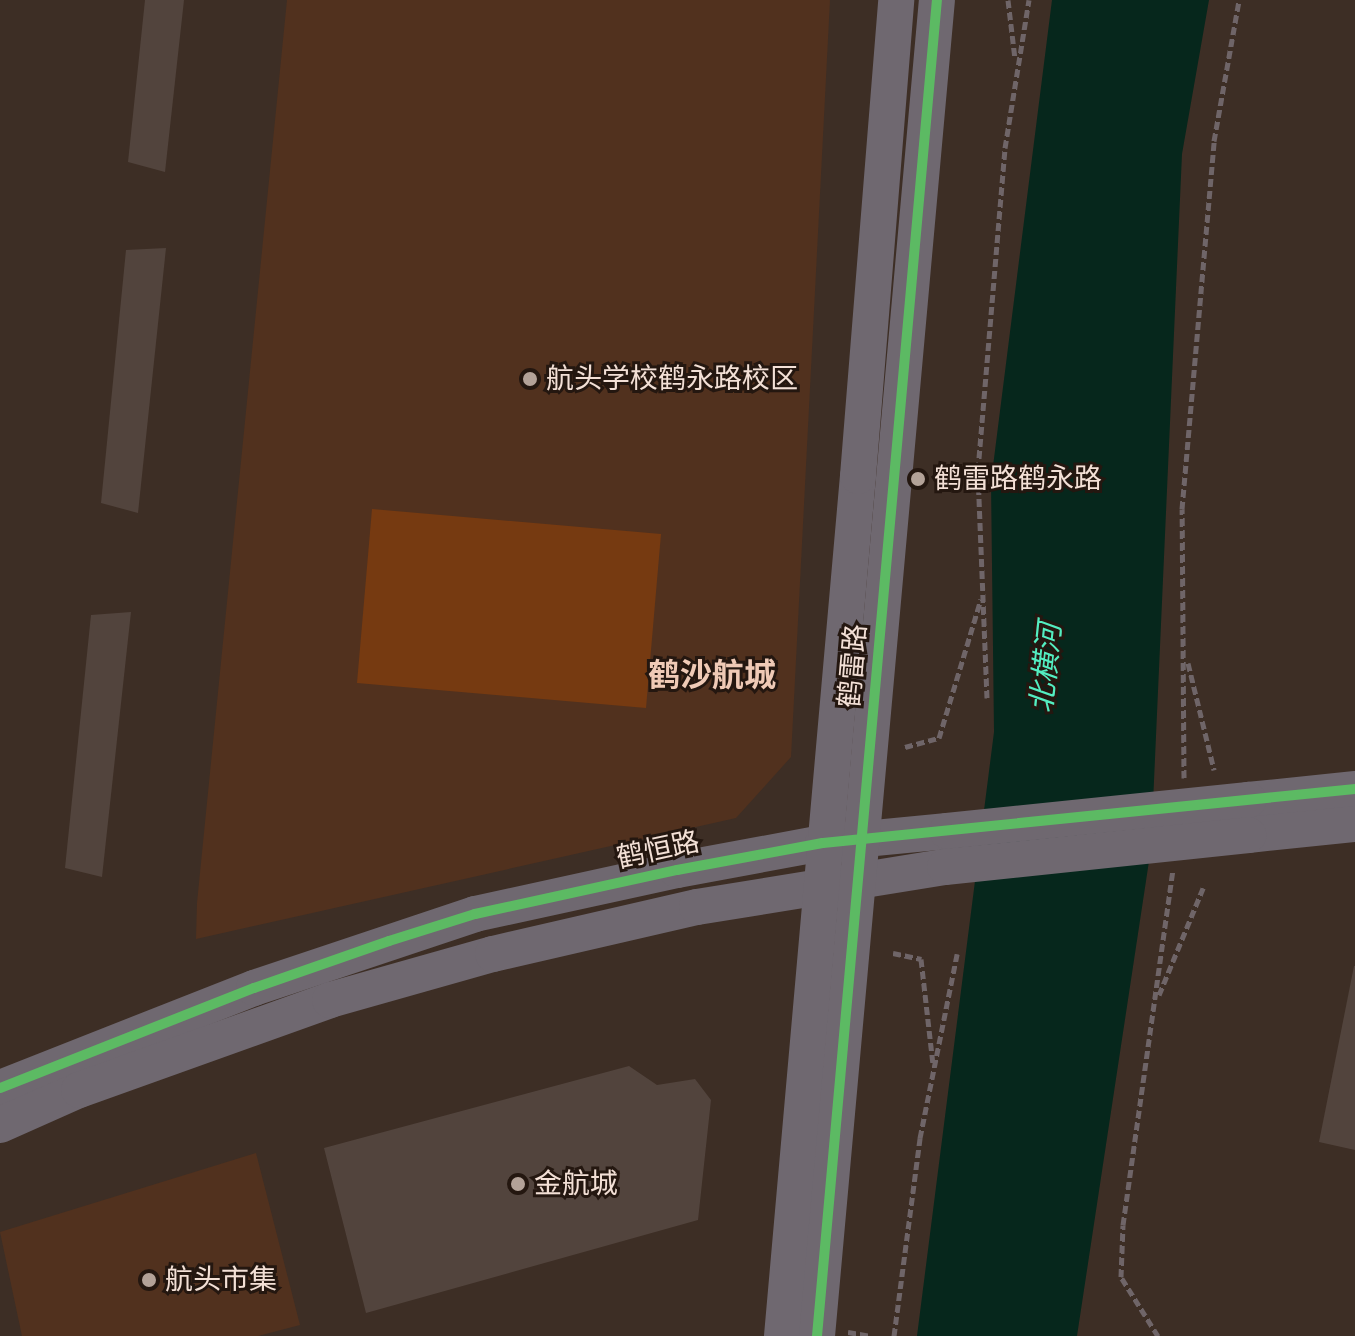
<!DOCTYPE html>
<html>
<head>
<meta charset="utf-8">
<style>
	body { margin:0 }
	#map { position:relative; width:1355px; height:1336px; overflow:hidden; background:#3d2e25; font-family:Signika,"Noto Sans SC",sans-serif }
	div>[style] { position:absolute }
	.built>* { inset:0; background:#51311e }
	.green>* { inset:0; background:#763a11 }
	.water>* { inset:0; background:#06271c }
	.building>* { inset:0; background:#52443d }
	.path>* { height:5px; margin-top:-2.5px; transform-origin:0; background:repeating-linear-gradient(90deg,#6f6568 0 8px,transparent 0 12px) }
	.minor>* { height:36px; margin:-18px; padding:0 18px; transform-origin:18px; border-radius:18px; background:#6f6870 }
	.minor-bridge>* { height:36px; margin:-18px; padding:0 18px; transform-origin:18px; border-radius:18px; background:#6f6870 }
	.cycleway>* { height:10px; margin:-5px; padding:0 5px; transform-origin:5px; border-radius:5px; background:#5cba63 }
	.dots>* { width:22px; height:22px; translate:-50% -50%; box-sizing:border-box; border:4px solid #241710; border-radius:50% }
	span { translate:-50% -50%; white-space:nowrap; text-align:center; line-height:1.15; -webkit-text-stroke:6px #241710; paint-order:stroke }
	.poi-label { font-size:28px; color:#f3e0d6 }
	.left { translate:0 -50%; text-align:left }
	.street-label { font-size:28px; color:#f3e0d6 }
	.water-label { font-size:30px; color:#53eec1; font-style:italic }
	.quarter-label { font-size:32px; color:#efcab6; font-weight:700 }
</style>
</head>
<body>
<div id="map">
	<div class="built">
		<i style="clip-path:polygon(287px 0,830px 0,791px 757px,736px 818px,196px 939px,197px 903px)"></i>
		<i style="clip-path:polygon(256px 1153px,300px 1325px,258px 1336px,22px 1336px,0 1232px)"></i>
	</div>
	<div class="green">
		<i style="clip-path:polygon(372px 509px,661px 534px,646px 708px,357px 683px)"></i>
	</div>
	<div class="water">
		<i style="clip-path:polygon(1052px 0,1209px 0,1182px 154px,1151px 848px,1077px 1336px,917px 1336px,994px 732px,991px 482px)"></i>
	</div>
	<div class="building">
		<i style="clip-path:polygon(145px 0,184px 0,165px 172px,128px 162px)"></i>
		<i style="clip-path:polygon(166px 248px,138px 513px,101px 503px,126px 250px)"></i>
		<i style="clip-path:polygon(131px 612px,102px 877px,65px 868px,91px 615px)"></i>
		<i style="clip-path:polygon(1354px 966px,1355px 966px,1355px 1150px,1319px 1142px)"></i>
		<i style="clip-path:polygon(629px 1066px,657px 1085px,695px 1079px,711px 1100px,698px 1220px,366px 1313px,324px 1148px)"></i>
	</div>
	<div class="path">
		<i style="left:1008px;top:0;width:59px;rotate:83.2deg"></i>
		<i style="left:1188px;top:663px;width:110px;rotate:76.3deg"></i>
		<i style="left:987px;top:698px;width:228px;rotate:-92.3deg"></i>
		<i style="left:978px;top:470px;width:323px;rotate:-85.2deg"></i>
		<i style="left:1005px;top:148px;width:150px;rotate:-80.8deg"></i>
		<i style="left:905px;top:747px;width:35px;rotate:-15deg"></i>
		<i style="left:939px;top:738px;width:145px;rotate:-73.2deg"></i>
		<i style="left:1184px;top:778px;width:269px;rotate:-90.4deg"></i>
		<i style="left:1182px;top:509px;width:369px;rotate:-85deg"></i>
		<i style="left:1214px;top:141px;width:143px;rotate:-79.9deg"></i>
		<i style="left:893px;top:953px;width:29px;rotate:12deg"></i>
		<i style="left:921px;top:959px;width:106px;rotate:83.5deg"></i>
		<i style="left:1159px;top:995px;width:116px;rotate:-67.6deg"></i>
		<i style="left:848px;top:1332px;width:23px;rotate:10deg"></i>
		<i style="left:894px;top:1336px;width:200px;rotate:-82.5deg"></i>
		<i style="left:920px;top:1138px;width:188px;rotate:-78.6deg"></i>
		<i style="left:1158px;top:1336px;width:70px;rotate:-122.1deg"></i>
		<i style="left:1121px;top:1277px;width:52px;rotate:-87.8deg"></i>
		<i style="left:1123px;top:1225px;width:358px;rotate:-82deg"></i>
	</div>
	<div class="minor">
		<i style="left:1248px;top:800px;width:108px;rotate:-5.9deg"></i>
		<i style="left:1248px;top:835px;width:108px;rotate:-5.9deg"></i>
		<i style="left:0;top:1088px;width:273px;rotate:-21.5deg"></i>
		<i style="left:254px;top:988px;width:233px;rotate:-18.5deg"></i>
		<i style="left:475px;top:914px;width:207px;rotate:-12.3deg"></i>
		<i style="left:677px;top:870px;width:148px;rotate:-10.5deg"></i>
		<i style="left:823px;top:843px;width:125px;rotate:-5.5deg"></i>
		<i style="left:0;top:1125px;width:86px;rotate:-23.9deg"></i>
		<i style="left:79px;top:1090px;width:267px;rotate:-19.7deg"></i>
		<i style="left:330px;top:1000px;width:169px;rotate:-15.8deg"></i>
		<i style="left:493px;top:954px;width:209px;rotate:-13deg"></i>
		<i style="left:697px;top:907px;width:251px;rotate:-9.2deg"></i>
		<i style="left:782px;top:1336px;width:863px;rotate:-84.95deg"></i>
		<i style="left:858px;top:476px;width:478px;rotate:-85.4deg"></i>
		<i style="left:817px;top:1336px;width:1341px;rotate:-84.87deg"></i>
	</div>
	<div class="minor-bridge">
		<i style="left:947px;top:831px;width:303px;rotate:-5.9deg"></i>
		<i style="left:945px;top:867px;width:305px;rotate:-6deg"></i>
	</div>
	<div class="cycleway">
		<i style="left:0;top:1088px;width:273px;rotate:-21.5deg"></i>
		<i style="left:254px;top:988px;width:143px;rotate:-19.2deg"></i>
		<i style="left:389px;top:941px;width:90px;rotate:-17.4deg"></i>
		<i style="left:475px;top:914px;width:207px;rotate:-12.3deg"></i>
		<i style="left:677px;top:870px;width:148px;rotate:-10.5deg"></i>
		<i style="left:823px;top:843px;width:535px;rotate:-5.8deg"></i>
		<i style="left:817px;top:1336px;width:1341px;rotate:-84.87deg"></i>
	</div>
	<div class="dots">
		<i style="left:530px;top:379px;background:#b3a298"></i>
		<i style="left:918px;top:479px;background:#b3a298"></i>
		<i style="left:518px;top:1184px;background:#b3a298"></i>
		<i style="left:149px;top:1280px;background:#b3a298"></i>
	</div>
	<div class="poi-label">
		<span class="left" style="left:546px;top:379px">航头学校鹤永路校区</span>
		<span class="left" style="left:934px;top:479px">鹤雷路鹤永路</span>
		<span class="left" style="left:534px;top:1184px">金航城</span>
		<span class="left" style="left:165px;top:1280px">航头市集</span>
	</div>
	<div class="street-label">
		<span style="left:853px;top:666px;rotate:-85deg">鹤雷路</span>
		<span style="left:658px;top:850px;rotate:-12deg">鹤恒路</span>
	</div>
	<div class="water-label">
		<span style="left:1047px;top:668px;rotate:-84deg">北横河</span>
	</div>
	<div class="quarter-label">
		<span style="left:712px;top:676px">鹤沙航城</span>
	</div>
</div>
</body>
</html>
